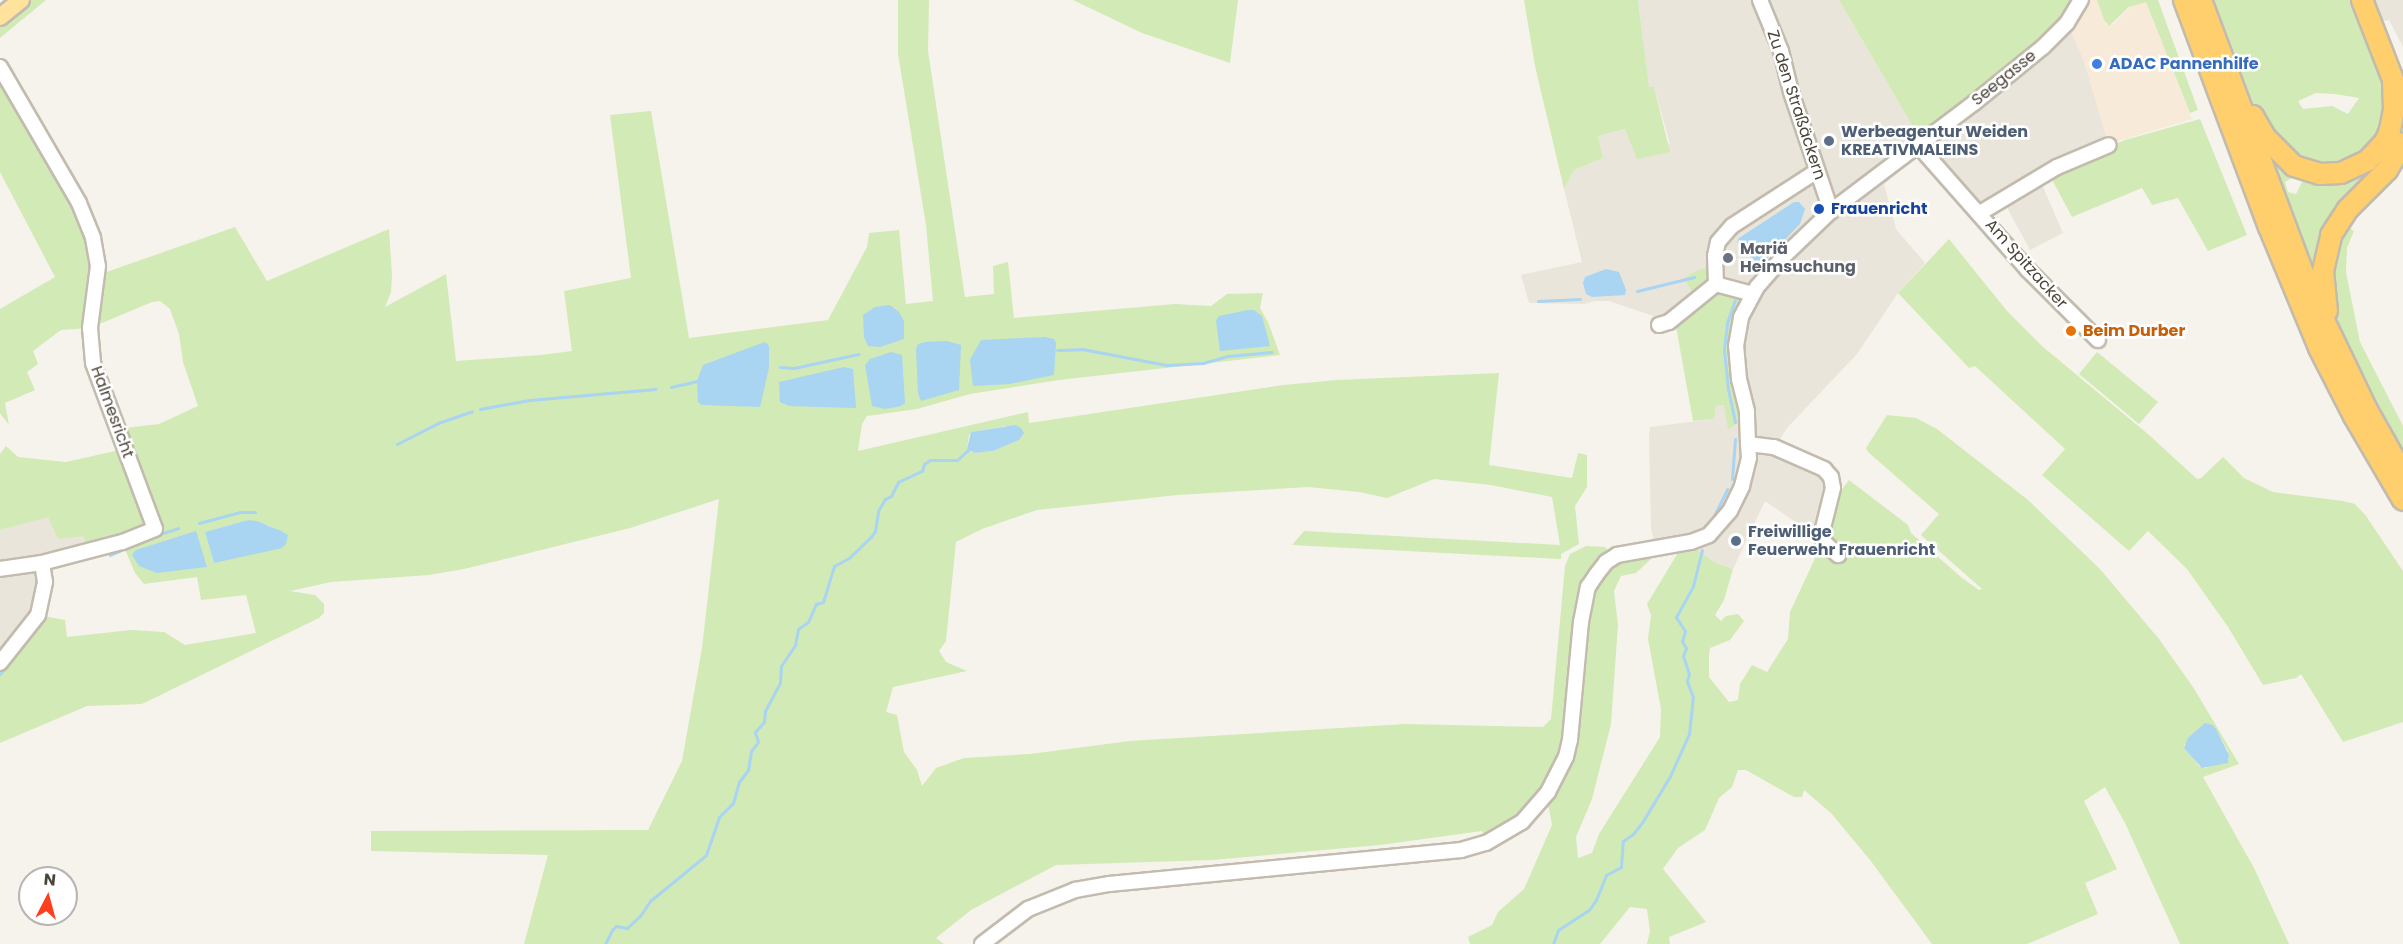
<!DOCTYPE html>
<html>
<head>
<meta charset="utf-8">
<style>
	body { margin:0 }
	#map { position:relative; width:2403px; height:944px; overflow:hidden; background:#f6f3ec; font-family:Poppins,sans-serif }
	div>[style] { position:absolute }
	.residential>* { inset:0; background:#eae5da }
	.commercial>* { inset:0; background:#f7ead8 }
	.green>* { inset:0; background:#d2eab5 }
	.water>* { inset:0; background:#a9d4f2 }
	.stream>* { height:3px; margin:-1.5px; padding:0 1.5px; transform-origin:1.5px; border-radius:1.5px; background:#a9d4f2 }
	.roads { filter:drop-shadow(2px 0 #c2bbae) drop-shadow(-2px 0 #c2bbae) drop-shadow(0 2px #c2bbae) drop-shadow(0 -2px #c2bbae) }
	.minor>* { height:14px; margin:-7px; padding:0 7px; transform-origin:7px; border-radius:7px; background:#fff }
	.major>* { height:16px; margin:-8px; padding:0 8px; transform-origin:8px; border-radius:8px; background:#ffe39c }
	.highway>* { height:20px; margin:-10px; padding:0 10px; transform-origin:10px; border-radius:10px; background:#ffcf6e }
	.dots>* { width:16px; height:16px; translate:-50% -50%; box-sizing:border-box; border:3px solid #fff; border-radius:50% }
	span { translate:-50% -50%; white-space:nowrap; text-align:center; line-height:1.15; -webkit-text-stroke:5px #fff; paint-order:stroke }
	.shop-label { font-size:16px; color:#366cbe; font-weight:700 }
	.left { translate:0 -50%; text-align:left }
	.street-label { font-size:16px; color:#4b4439 }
	.service-label { font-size:16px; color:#4e5e75; font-weight:700 }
	.transit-label { font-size:16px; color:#164399; font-weight:700 }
	.worship-label { font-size:16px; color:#5b616d; font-weight:700 }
	.food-label { font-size:16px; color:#c56008; font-weight:700 }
	.north { position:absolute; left:18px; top:866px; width:60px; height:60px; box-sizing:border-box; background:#fff; border:2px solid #b7b4b0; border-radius:50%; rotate:6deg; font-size:16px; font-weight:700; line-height:24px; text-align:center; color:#4b4439 }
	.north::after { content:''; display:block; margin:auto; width:21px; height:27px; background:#fc3f1d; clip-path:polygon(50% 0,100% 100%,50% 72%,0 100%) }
</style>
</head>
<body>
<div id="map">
	<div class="residential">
		<i style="clip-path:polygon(1638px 0,1839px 0,1923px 144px,2069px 27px,2084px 61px,2110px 146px,2040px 180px,2063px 233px,2030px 250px,2004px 202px,1979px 216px,1918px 156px,1884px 184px,1896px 229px,1925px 263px,1898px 293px,1857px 354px,1787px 428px,1775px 447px,1831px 477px,1823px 541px,1765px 501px,1733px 569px,1716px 563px,1696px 549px,1679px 551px,1654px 542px,1651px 528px,1649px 435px,1650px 427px,1714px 419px,1716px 406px,1724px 405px,1731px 333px,1738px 311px,1659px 325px,1656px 317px,1609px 301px,1595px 301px,1585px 304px,1529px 303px,1521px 275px,1582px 262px,1564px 189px,1574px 170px,1603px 158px,1598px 136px,1625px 129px,1670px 144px,1654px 87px,1649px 88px)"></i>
		<i style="clip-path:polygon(2373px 0,2403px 0,2403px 47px,2389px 20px,2378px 22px)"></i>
		<i style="clip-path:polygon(48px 516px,84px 536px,85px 551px,42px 563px,43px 601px,0 663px,0 530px)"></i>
	</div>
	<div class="commercial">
		<i style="clip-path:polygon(2086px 0,2097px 0,2106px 25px,2113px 24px,2134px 4px,2146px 2px,2192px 119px,2108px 144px,2084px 61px,2069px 27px)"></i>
	</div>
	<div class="green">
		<i style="clip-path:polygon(30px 0,46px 0,0 38px,0 25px)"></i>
		<i style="clip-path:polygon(evenodd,898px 0,929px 0,928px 51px,965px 297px,994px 294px,993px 266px,1008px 262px,1014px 318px,1175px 304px,1211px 306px,1227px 294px,1263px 293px,1260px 308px,1268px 322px,1280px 355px,1059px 380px,970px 394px,917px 409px,867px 416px,862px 424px,858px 451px,1028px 412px,1029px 423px,1283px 385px,1337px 380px,1499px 373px,1489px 465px,1572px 478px,1578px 453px,1587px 455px,1587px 487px,1575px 506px,1579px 544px,1561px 554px,1561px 559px,1292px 545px,1304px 531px,1560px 545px,1552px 497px,1491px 485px,1434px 479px,1387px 498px,1359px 492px,1308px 487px,1178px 495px,1037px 510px,982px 529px,956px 542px,946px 641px,939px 651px,946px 662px,967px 671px,893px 687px,886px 712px,897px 715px,904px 752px,917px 770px,922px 786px,936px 768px,964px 758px,1030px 754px,1130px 741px,1405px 724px,1543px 727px,1551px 719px,1565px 566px,1570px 554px,1586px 546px,1605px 547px,1609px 551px,1582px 588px,1576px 608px,1564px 729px,1559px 754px,1545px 787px,1513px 822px,1485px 838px,1482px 831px,1380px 845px,1212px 860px,1056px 865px,971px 910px,936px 938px,944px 944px,524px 944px,548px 855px,371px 851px,371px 831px,648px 830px,682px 761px,702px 648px,719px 499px,630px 528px,464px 569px,429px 575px,331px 582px,290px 591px,315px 595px,324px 604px,324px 613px,319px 618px,142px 704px,87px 706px,0 743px,0 663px,38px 615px,65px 620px,67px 637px,131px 630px,164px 632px,185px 645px,256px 633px,246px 595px,201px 600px,197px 577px,144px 584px,135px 573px,122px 542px,85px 551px,84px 536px,58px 539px,48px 517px,0 530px,0 454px,6px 446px,18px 457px,66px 462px,124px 449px,117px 429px,159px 424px,198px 406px,183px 362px,179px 334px,170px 309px,160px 301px,152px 302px,90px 328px,61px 330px,33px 351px,38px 364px,27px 372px,35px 390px,5px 403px,9px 425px,0 413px,0 309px,55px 277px,0 172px,0 67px,79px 203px,98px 275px,235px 227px,267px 281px,389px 229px,392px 275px,391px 292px,385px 307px,446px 274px,456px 361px,541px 355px,572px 351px,564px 291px,631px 278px,610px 115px,651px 111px,689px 338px,828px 320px,867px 247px,869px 233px,899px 230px,906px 304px,933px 301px,926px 225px,898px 54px,898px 0,1006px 426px,1019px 440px,993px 451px,975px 453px,967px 449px,969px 435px,972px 432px,1006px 426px,898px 0,248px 520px,268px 525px,288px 536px,214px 563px,205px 532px,248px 520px)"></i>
		<i style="clip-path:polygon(1073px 0,1238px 0,1230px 63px,1142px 33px)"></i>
		<i style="clip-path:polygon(1524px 0,1638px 0,1649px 87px,1654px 87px,1670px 152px,1637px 159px,1625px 129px,1598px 136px,1603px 158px,1574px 170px,1564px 189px,1535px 66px)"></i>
		<i style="clip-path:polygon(1839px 0,2074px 0,2059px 25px,1923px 144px)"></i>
		<i style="clip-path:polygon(2097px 0,2158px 0,2198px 110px,2190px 113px,2146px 2px,2129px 7px,2109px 26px,2104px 20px)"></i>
		<i style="clip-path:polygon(evenodd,2214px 0,2353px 0,2386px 83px,2388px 100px,2380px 139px,2368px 152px,2330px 169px,2294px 158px,2257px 114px,2214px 0,2316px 93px,2335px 94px,2359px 98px,2348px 114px,2332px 106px,2303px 109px,2298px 101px,2316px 93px)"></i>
		<i style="clip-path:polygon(2200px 119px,2247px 235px,2208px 251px,2178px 198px,2152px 205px,2142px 188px,2072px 217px,2049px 174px,2065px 165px,2125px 140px)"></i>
		<i style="clip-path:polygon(2267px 148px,2299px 174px,2285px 182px,2288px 192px,2296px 194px,2302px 182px,2384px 151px,2382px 166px,2316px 280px)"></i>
		<i style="clip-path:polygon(2342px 223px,2354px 231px,2347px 248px,2346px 272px,2360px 342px,2403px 426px,2403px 450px,2350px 351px,2329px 297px,2327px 281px)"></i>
		<i style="clip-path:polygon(1949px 239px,2007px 311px,2042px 346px,2149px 435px,2197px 479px,2201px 478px,2223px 457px,2244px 478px,2273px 492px,2343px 501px,2355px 504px,2366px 516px,2403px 571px,2403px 722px,2343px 742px,2301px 674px,2296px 678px,2263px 685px,2228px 627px,2187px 569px,2148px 531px,2129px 551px,2042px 475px,2065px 449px,1975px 366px,1969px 368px,1898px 293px)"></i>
		<i style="clip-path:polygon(1711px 267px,1711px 277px,1695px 297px,1684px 278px,1698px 270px)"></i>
		<i style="clip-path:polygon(1713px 290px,1738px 296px,1741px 300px,1733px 321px,1730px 349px,1741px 421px,1728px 429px,1724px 405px,1716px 406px,1714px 419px,1693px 421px,1675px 321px)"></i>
		<i style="clip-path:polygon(2097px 352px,2158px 402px,2139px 424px,2079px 374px)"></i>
		<i style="clip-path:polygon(evenodd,1887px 415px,1916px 418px,1937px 429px,2028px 500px,2100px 569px,2159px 639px,2193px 687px,2239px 764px,2203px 777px,2254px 868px,2289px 944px,2180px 944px,2125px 823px,2105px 787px,2084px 801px,2117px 869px,2085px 883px,2098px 914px,2027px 944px,1932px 944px,1870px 860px,1831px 813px,1804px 790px,1802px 797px,1794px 797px,1746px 770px,1738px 770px,1732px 787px,1719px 798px,1705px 830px,1678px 848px,1663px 869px,1706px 922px,1669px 937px,1670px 944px,1647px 944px,1650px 931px,1647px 909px,1630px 907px,1600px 944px,1470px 944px,1468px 937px,1492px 925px,1498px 912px,1524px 889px,1552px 825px,1548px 803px,1566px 770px,1593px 588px,1609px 565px,1630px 555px,1650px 554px,1651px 559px,1636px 573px,1621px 576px,1614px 591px,1618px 625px,1611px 724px,1592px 799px,1576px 837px,1578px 858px,1592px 853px,1599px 834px,1660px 737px,1661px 709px,1648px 639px,1651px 615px,1647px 604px,1679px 551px,1696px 549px,1716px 563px,1733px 569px,1724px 600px,1715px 615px,1721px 621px,1726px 616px,1738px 614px,1744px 621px,1730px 640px,1710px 648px,1709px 655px,1709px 677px,1729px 702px,1738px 700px,1740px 684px,1752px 665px,1767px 672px,1788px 639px,1790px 612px,1823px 541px,1833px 488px,1840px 492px,1849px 480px,1908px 525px,1911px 533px,1962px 578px,1979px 590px,1982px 589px,1921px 535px,1939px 514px,1868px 452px,1866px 448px,1887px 415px,2213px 725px,2228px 751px,2229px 760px,2205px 768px,2199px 766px,2184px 745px,2213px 725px)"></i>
	</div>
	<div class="water">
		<i style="clip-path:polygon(1794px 202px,1799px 202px,1805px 209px,1800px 224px,1760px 266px,1741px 247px,1737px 242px,1739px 238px)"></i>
		<i style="clip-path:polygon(1606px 269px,1619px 272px,1626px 290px,1625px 295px,1592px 297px,1586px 294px,1583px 283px,1585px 277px)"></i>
		<i style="clip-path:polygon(890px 305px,899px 312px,904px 321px,904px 339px,880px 347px,868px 346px,864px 337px,863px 315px,875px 307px)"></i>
		<i style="clip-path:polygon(1248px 310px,1254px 310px,1262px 316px,1270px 346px,1220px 351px,1216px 321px,1219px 316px)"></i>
		<i style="clip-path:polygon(1045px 337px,1054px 339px,1056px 343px,1054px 375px,1010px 384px,973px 386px,970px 360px,981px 340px)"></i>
		<i style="clip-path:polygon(947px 341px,961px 345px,959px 390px,921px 401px,918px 393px,916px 349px,918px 344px,925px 342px)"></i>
		<i style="clip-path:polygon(765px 342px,769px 346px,769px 368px,760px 407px,702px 405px,698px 402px,697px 381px,703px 365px)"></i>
		<i style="clip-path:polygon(891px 352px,902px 355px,905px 403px,901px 406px,885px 409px,872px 406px,865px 365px,870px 359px)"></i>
		<i style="clip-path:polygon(844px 367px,853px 369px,856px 408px,789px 406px,780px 402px,779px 382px)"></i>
		<i style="clip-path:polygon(1015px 425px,1021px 428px,1024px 433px,1019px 440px,993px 451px,975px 453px,967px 449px,971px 432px)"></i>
		<i style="clip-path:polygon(248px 520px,257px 521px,281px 531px,288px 535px,286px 544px,282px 548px,214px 563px,205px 532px)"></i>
		<i style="clip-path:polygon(196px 531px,207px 567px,157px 573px,139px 566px,132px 555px,136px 550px)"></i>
		<i style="clip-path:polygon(2205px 723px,2213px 725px,2216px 729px,2229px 755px,2228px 763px,2202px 768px,2184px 748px,2188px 738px)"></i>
	</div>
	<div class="stream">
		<i style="left:1637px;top:291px;width:59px;rotate:-13.8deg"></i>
		<i style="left:1538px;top:301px;width:42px;rotate:-2.7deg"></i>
		<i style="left:1057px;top:350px;width:25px;rotate:-2deg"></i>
		<i style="left:1082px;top:349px;width:86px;rotate:10.7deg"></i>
		<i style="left:1167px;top:365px;width:36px;rotate:-3deg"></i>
		<i style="left:1203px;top:363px;width:26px;rotate:-16deg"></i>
		<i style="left:1228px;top:356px;width:44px;rotate:-5.2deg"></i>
		<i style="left:780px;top:367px;width:14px;rotate:4deg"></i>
		<i style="left:794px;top:368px;width:66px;rotate:-12.2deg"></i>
		<i style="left:671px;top:387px;width:27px;rotate:-13deg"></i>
		<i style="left:480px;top:409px;width:50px;rotate:-10.4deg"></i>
		<i style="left:529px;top:400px;width:127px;rotate:-5deg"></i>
		<i style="left:1735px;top:422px;width:35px;rotate:-102deg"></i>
		<i style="left:1728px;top:388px;width:39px;rotate:-96deg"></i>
		<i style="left:1724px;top:349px;width:26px;rotate:-83deg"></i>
		<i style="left:1727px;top:323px;width:24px;rotate:-71deg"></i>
		<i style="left:397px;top:444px;width:46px;rotate:-27.1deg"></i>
		<i style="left:438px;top:423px;width:36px;rotate:-19deg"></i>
		<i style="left:1732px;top:479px;width:40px;rotate:-85.7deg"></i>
		<i style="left:1714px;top:516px;width:30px;rotate:-64deg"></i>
		<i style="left:199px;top:523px;width:42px;rotate:-15deg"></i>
		<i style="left:240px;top:512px;width:15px"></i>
		<i style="left:163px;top:533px;width:16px;rotate:-18deg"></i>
		<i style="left:110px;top:555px;width:12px;rotate:-24deg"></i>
		<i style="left:0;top:674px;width:10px;rotate:-53deg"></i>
		<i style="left:605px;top:944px;width:16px;rotate:-63deg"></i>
		<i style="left:612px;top:930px;width:6px;rotate:-45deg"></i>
		<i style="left:616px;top:926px;width:11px;rotate:10deg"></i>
		<i style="left:627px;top:928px;width:18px;rotate:-43deg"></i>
		<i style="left:640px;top:916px;width:18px;rotate:-56deg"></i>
		<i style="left:650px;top:901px;width:72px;rotate:-39.4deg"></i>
		<i style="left:706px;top:855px;width:40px;rotate:-71.1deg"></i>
		<i style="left:719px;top:817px;width:20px;rotate:-45deg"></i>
		<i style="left:733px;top:803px;width:22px;rotate:-74deg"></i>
		<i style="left:739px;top:782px;width:15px;rotate:-53deg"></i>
		<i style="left:748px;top:770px;width:19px;rotate:-81deg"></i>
		<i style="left:751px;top:751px;width:11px;rotate:-52deg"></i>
		<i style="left:758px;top:742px;width:10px;rotate:-107deg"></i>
		<i style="left:755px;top:732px;width:13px;rotate:-48deg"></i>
		<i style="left:764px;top:722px;width:11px;rotate:-85deg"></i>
		<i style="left:765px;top:711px;width:32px;rotate:-62deg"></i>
		<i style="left:780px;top:683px;width:17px;rotate:-87deg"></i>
		<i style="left:781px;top:666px;width:25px;rotate:-56deg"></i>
		<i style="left:795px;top:645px;width:16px;rotate:-79deg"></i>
		<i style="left:798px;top:629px;width:12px;rotate:-35deg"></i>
		<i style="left:808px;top:622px;width:20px;rotate:-66deg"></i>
		<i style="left:816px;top:604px;width:7px;rotate:-16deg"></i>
		<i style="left:823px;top:602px;width:38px;rotate:-73deg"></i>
		<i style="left:834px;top:566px;width:17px;rotate:-28deg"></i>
		<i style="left:849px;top:558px;width:30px;rotate:-44deg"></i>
		<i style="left:871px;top:537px;width:7px;rotate:-56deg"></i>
		<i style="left:875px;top:531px;width:20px;rotate:-81deg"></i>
		<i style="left:878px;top:511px;width:14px;rotate:-60deg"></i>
		<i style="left:885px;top:499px;width:7px;rotate:-27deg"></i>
		<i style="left:891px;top:496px;width:16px;rotate:-63deg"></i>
		<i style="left:898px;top:482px;width:26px;rotate:-25deg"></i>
		<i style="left:922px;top:471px;width:7px;rotate:-74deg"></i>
		<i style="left:924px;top:464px;width:7px;rotate:-34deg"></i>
		<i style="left:930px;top:460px;width:27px"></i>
		<i style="left:957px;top:460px;width:15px;rotate:-42deg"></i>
		<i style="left:1553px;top:944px;width:15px;rotate:-70deg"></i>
		<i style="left:1558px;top:930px;width:37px;rotate:-33deg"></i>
		<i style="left:1589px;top:910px;width:12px;rotate:-55deg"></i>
		<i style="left:1596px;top:900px;width:27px;rotate:-68deg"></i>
		<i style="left:1606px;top:875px;width:17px;rotate:-28deg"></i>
		<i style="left:1621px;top:867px;width:26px;rotate:-86deg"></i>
		<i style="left:1623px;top:841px;width:12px;rotate:-35deg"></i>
		<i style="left:1633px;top:834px;width:16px;rotate:-52deg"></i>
		<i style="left:1643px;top:821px;width:52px;rotate:-59deg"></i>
		<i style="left:1670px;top:776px;width:46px;rotate:-65.7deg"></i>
		<i style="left:1689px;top:734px;width:37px;rotate:-84deg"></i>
		<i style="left:1693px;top:697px;width:17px;rotate:-111deg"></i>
		<i style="left:1687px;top:681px;width:7px;rotate:-74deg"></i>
		<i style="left:1689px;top:674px;width:19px;rotate:-108deg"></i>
		<i style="left:1683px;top:656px;width:9px;rotate:-69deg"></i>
		<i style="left:1686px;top:648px;width:8px;rotate:-120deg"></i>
		<i style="left:1682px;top:641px;width:10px;rotate:-73deg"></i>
		<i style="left:1685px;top:631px;width:17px;rotate:-123deg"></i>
		<i style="left:1676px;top:617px;width:35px;rotate:-61deg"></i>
		<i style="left:1693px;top:586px;width:37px;rotate:-76deg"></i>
	</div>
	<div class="roads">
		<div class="minor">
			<i style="left:1760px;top:0;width:55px;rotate:67.6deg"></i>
			<i style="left:1781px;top:51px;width:42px;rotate:76.3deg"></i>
			<i style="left:1791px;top:92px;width:126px;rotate:71.4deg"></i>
			<i style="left:0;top:67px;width:157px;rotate:59.8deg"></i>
			<i style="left:79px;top:203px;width:38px;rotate:68deg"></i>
			<i style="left:93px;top:238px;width:28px;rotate:80deg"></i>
			<i style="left:98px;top:266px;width:63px;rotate:97.4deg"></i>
			<i style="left:90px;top:328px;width:35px;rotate:85deg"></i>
			<i style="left:93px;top:363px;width:177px;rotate:69.5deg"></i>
			<i style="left:155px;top:529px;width:35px;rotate:158deg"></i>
			<i style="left:122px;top:542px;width:83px;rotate:165.3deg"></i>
			<i style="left:42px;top:563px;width:42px;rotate:171.9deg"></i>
			<i style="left:1917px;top:144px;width:168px;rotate:48.6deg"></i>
			<i style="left:2028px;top:270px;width:99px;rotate:45deg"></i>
			<i style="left:1980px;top:213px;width:90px;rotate:-30.9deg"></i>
			<i style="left:2057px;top:167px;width:56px;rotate:-22.9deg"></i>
			<i style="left:1753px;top:294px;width:38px;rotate:-165deg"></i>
			<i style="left:1716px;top:284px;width:28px;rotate:-92deg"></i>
			<i style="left:1715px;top:256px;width:14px;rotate:-78deg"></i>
			<i style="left:1718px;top:242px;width:21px;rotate:-49deg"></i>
			<i style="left:1732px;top:226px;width:101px;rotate:-32.9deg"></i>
			<i style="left:1659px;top:325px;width:10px;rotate:-17deg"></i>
			<i style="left:1669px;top:322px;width:60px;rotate:-39deg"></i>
			<i style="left:1748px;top:444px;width:26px;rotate:7deg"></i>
			<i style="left:1774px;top:447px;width:55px;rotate:23.7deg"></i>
			<i style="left:1824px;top:469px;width:11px;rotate:49deg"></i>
			<i style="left:1831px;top:477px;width:11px;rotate:80deg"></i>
			<i style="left:1833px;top:488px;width:45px;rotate:104deg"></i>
			<i style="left:1822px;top:532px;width:9px;rotate:84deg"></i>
			<i style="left:1823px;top:541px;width:21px;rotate:43deg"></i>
			<i style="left:0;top:663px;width:61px;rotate:-51.6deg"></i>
			<i style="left:38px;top:615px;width:34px;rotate:-78deg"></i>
			<i style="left:45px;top:582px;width:19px;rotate:-99deg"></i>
			<i style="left:982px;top:944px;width:58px;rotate:-37.3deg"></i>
			<i style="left:1028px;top:909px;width:51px;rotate:-22deg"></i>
			<i style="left:1075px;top:890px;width:35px;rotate:-10deg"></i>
			<i style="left:1109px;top:884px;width:354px;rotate:-5.5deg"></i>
			<i style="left:1461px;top:850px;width:26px;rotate:-16deg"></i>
			<i style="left:1486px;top:843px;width:42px;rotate:-30.3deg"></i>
			<i style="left:1522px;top:822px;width:40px;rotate:-49deg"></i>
			<i style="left:1548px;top:792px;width:39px;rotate:-63deg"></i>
			<i style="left:1566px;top:757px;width:17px;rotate:-77deg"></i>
			<i style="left:1570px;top:740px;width:119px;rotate:-84.7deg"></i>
			<i style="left:1581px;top:622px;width:36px;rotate:-79deg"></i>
			<i style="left:1588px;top:587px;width:14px;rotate:-56deg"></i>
			<i style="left:1596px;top:575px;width:16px;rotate:-52deg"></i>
			<i style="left:1606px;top:562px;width:13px;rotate:-32deg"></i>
			<i style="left:1617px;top:555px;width:75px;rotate:-10deg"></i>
			<i style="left:1691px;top:542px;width:19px;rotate:-21deg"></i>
			<i style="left:1709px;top:535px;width:32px;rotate:-49deg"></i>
			<i style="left:1730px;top:511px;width:28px;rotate:-64deg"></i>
			<i style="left:1742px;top:486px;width:29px;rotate:-76deg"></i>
			<i style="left:1749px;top:458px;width:14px;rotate:-94deg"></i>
			<i style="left:1748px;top:444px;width:33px;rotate:-92deg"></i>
			<i style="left:1747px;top:411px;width:33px;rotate:-104deg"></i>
			<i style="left:1739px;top:379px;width:33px;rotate:-95deg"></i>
			<i style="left:1736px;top:346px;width:29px;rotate:-80deg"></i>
			<i style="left:1741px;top:317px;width:34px;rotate:-62deg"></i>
			<i style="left:1757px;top:287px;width:37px;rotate:-49deg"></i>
			<i style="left:1781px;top:259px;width:69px;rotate:-43.8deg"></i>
			<i style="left:1831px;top:211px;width:179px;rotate:-37.1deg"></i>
			<i style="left:1974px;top:103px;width:89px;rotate:-39.1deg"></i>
			<i style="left:2043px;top:47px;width:34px;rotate:-45deg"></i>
			<i style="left:2067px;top:23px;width:27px;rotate:-59deg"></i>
		</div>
		<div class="major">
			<i style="left:0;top:17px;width:27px;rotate:-39deg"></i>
		</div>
		<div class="highway">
			<i style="left:2184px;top:0;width:242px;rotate:69.5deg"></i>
			<i style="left:2269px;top:227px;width:131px;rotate:67.5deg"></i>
			<i style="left:2319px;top:348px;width:76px;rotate:62.8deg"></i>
			<i style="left:2354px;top:416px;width:97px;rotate:59.7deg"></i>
			<i style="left:2201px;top:0;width:311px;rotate:69.5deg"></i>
			<i style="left:2310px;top:291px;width:132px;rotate:64.4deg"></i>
			<i style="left:2367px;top:410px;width:73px;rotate:60.6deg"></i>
			<i style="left:2362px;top:0;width:102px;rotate:68.7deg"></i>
			<i style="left:2253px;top:116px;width:24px;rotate:60deg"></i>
			<i style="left:2265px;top:137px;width:41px;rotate:45deg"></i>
			<i style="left:2294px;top:166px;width:27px;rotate:17deg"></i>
			<i style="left:2320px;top:174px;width:21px;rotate:-3deg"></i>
			<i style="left:2341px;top:173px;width:29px;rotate:-25deg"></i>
			<i style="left:2367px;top:161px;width:26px;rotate:-47deg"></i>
			<i style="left:2385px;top:142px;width:13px;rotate:-67deg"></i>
			<i style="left:2390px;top:130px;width:20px;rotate:-79deg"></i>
			<i style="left:2394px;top:110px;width:26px;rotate:-92deg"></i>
			<i style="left:2327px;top:311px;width:40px;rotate:-95.7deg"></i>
			<i style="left:2323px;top:271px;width:37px;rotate:-77deg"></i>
			<i style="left:2331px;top:235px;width:30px;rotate:-57deg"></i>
			<i style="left:2347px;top:210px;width:57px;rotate:-45deg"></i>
			<i style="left:2387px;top:170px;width:31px;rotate:-59deg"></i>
		</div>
	</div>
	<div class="dots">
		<i style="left:2097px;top:64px;background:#3f7fe0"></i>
		<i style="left:1829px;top:141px;background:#5c6f8a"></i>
		<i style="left:1819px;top:209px;background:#1a4fb4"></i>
		<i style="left:1728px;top:258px;background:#6b7280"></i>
		<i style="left:2071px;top:331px;background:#e8710a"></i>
		<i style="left:1736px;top:541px;background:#5c6f8a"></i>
	</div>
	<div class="shop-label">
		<span class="left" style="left:2109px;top:64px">ADAC Pannenhilfe</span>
	</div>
	<div class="street-label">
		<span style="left:2004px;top:78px;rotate:-39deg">Seegasse</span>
		<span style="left:1796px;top:105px;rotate:72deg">Zu den Straßäckern</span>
		<span style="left:2026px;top:264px;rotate:48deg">Am Spitzacker</span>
		<span style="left:112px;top:412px;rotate:70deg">Halmesricht</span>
	</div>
	<div class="service-label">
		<span class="left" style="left:1841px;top:141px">Werbeagentur Weiden<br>KREATIVMALEINS</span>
		<span class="left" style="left:1748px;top:541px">Freiwillige<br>Feuerwehr Frauenricht</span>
	</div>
	<div class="transit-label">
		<span class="left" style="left:1831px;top:209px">Frauenricht</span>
	</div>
	<div class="worship-label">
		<span class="left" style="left:1740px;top:258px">Mariä<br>Heimsuchung</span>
	</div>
	<div class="food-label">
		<span class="left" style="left:2083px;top:331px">Beim Durber</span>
	</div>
	<div class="north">N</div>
</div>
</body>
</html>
